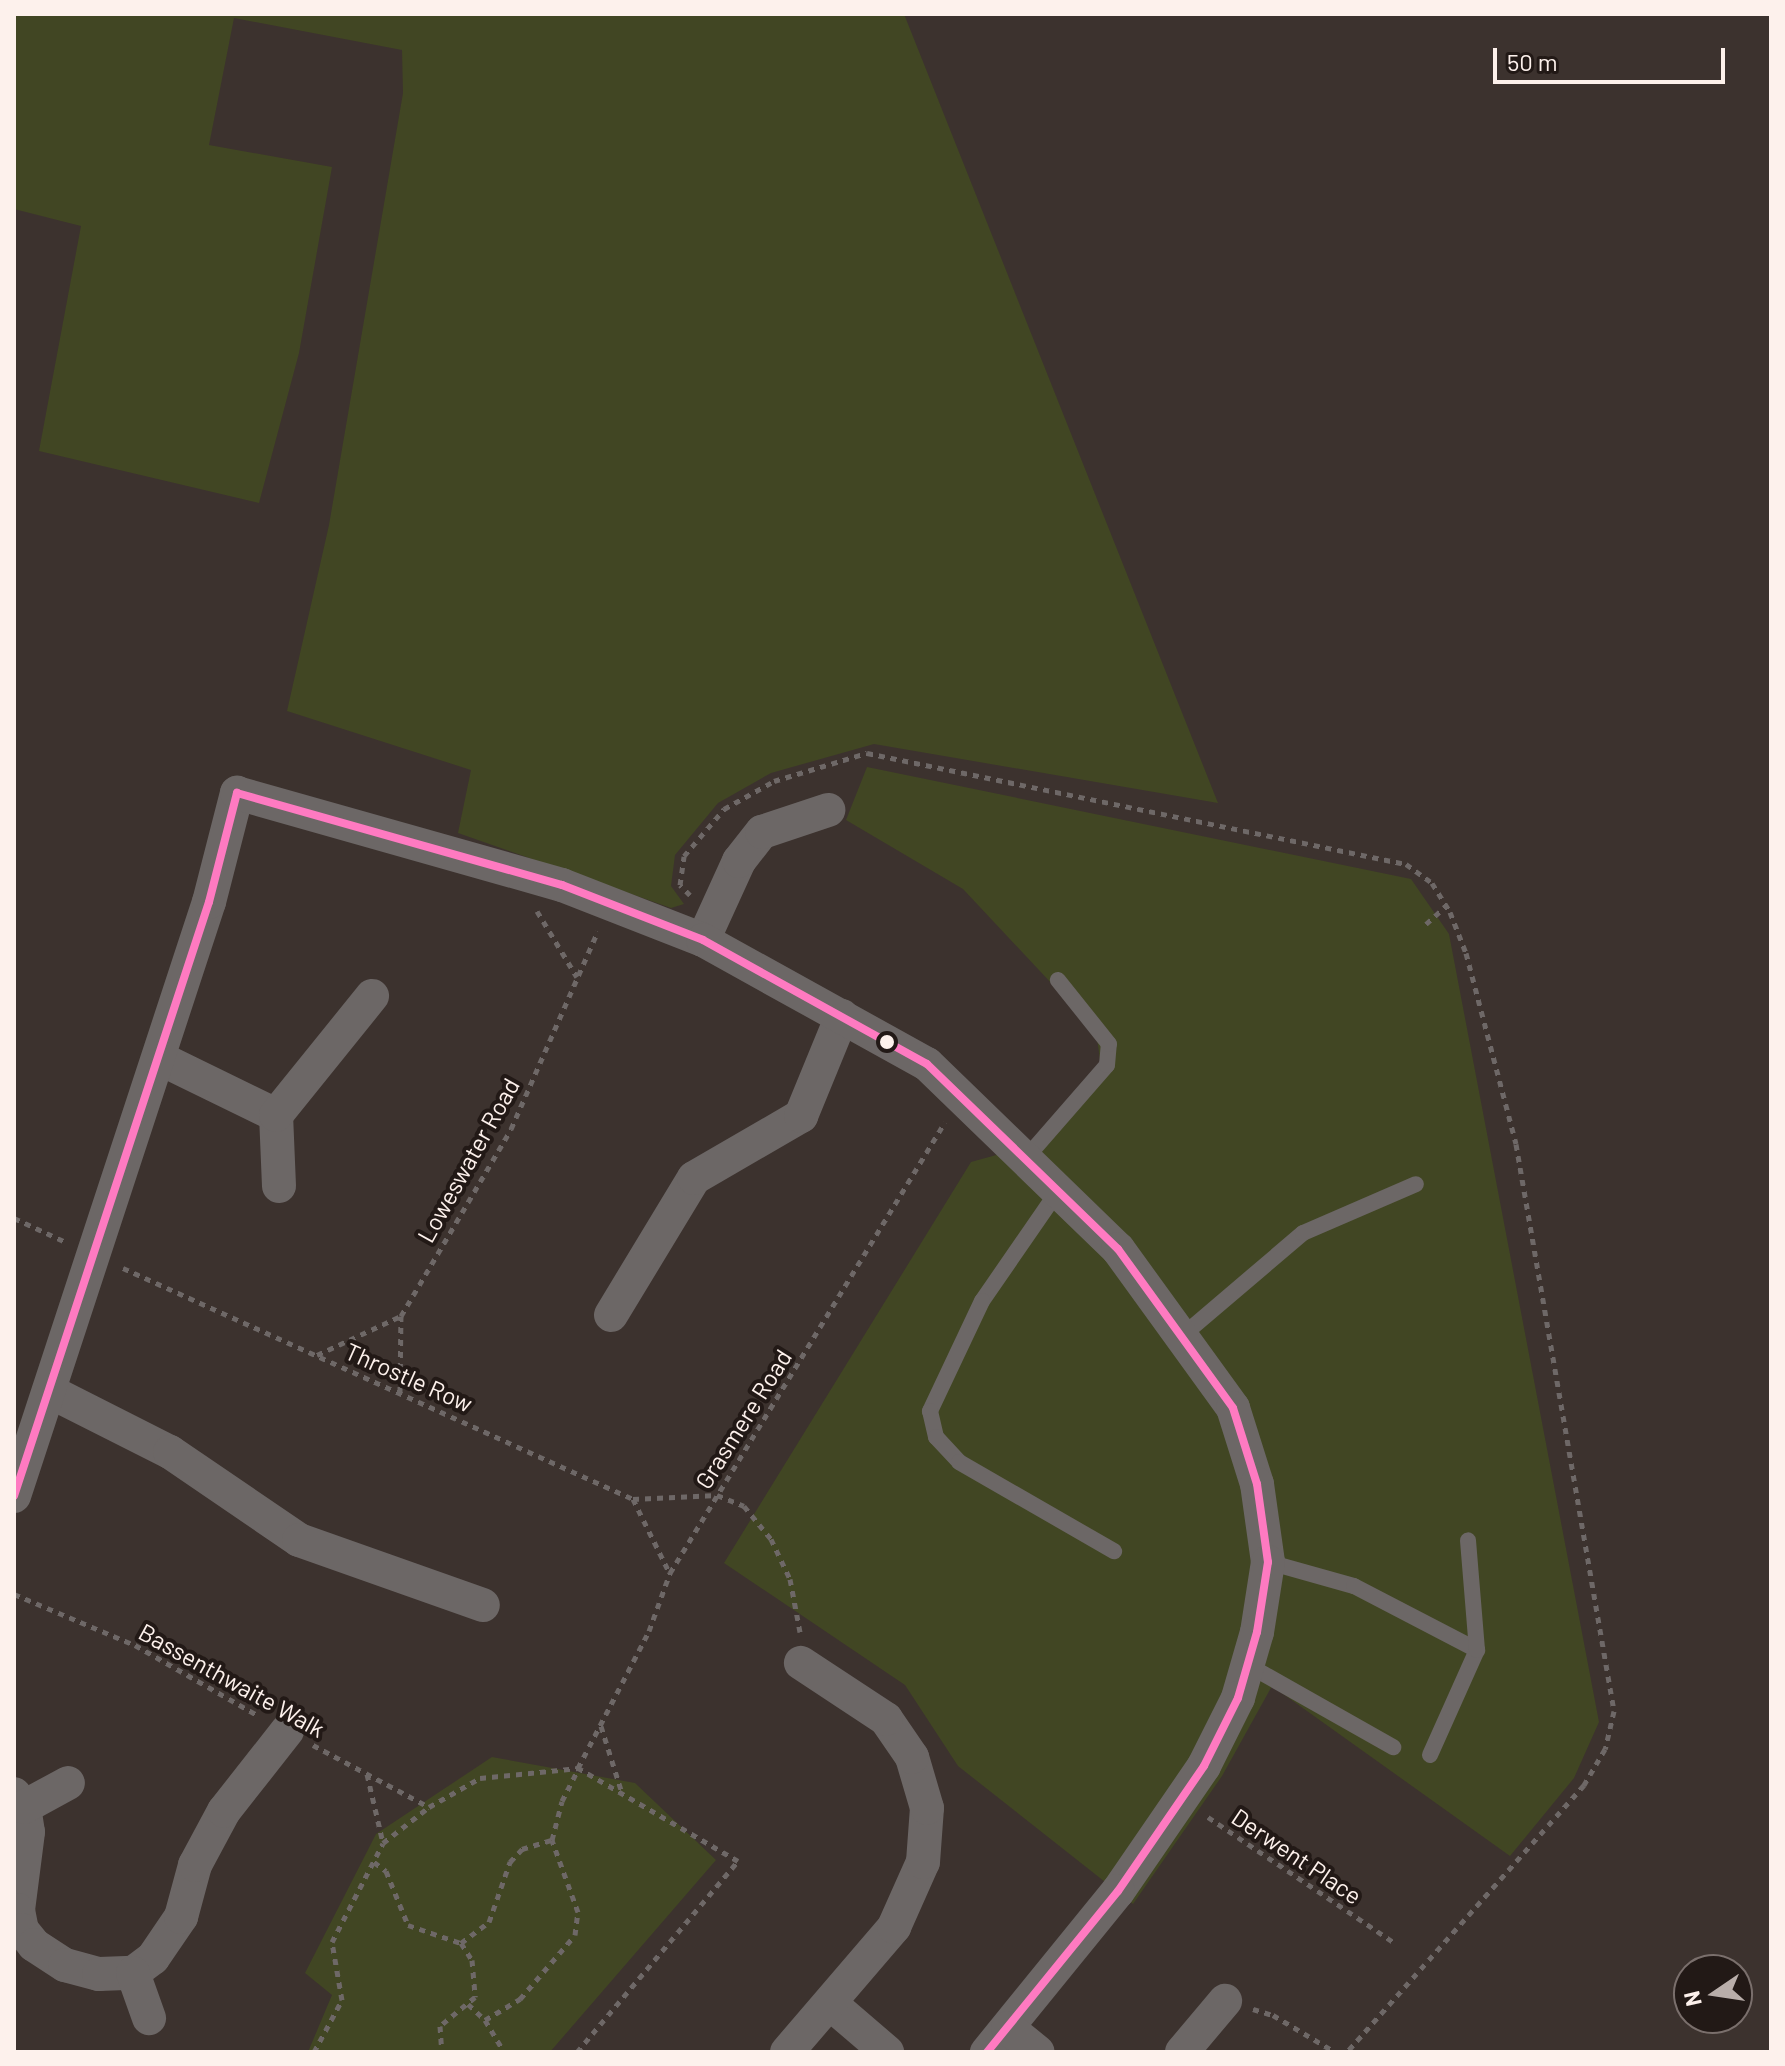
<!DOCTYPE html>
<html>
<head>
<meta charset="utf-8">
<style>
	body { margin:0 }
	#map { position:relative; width:1785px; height:2066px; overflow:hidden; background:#3c322e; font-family:Barlow,sans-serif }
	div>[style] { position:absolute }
	.green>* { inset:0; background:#414623 }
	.path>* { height:5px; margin-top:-2.5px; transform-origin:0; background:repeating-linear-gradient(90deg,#6e6867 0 6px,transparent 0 12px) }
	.service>* { height:16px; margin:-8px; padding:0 8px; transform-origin:8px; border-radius:8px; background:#6c6766 }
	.minor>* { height:34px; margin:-17px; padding:0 17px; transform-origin:17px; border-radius:17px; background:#6c6766 }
	.bus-1>* { height:8px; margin:-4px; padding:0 4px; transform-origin:4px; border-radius:4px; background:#fe7ac1 }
	.dots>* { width:22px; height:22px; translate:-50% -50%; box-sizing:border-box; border:4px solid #221916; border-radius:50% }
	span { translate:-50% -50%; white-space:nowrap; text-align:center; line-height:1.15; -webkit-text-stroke:8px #221916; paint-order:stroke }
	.street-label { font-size:24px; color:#fdf1ec }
	.frame { position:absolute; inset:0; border:16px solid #fdf1ec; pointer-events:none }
	.north { position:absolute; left:1673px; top:1954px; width:80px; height:80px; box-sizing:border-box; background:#221916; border:2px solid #7a6f6c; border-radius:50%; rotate:257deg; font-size:22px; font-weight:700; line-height:32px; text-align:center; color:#fdf1ec }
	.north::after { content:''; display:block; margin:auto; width:28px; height:36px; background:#b9aeaa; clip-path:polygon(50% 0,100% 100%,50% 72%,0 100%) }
	.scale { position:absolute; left:1493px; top:48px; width:232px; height:36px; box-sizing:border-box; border:4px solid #fdf1ec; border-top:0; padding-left:10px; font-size:24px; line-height:28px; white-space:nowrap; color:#fdf1ec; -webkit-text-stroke:6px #221916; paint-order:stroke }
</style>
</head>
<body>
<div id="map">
	<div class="green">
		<i style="clip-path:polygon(14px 14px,904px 14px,1218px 803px,874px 744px,771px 773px,718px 803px,675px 855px,671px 886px,684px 904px,671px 908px,458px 833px,471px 770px,287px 711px,329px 525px,403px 93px,402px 50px,234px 18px,209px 145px,332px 167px,299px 353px,259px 503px,39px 451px,81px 226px,14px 209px)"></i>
		<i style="clip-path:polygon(867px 767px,1411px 879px,1449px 934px,1599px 1722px,1574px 1778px,1510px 1856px,1272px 1686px,1222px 1776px,1133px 1904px,958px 1766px,905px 1685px,724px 1563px,971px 1162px,1051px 1140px,1101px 1067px,1096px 1031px,963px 889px,846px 820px)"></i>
		<i style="clip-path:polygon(492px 1757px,635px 1783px,716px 1860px,550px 2052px,308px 2052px,332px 1995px,305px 1973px,376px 1834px)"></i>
	</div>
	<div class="path">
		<i style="left:690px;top:895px;width:14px;rotate:-135deg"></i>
		<i style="left:680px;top:885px;width:29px;rotate:-82deg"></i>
		<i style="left:684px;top:856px;width:62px;rotate:-49.6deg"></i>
		<i style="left:724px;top:809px;width:57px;rotate:-29.2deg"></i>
		<i style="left:774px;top:781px;width:97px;rotate:-16.8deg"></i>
		<i style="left:867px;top:753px;width:550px;rotate:11.64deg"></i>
		<i style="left:1406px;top:864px;width:32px;rotate:36deg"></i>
		<i style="left:1432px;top:883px;width:34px;rotate:58deg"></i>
		<i style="left:1450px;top:912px;width:44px;rotate:68.7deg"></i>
		<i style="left:1466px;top:953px;width:197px;rotate:75.3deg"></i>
		<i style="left:1516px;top:1144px;width:575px;rotate:80.19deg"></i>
		<i style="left:1614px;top:1711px;width:39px;rotate:103deg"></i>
		<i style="left:1605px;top:1749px;width:42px;rotate:120.3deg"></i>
		<i style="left:1584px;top:1785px;width:357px;rotate:131.6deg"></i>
		<i style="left:537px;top:911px;width:77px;rotate:58.8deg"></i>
		<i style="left:1426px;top:924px;width:27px;rotate:-42deg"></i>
		<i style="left:14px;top:1218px;width:57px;rotate:24.8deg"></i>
		<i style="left:123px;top:1268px;width:560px;rotate:24.37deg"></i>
		<i style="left:633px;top:1499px;width:81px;rotate:63.7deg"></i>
		<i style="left:317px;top:1355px;width:93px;rotate:-24.9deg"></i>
		<i style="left:400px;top:1393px;width:77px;rotate:-89.3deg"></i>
		<i style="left:401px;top:1316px;width:217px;rotate:-59.5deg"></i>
		<i style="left:511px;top:1129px;width:216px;rotate:-66.3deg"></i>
		<i style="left:633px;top:1499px;width:84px;rotate:-2.7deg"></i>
		<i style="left:717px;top:1495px;width:29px;rotate:22deg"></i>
		<i style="left:744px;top:1506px;width:43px;rotate:50.7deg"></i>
		<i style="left:771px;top:1539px;width:44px;rotate:64.6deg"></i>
		<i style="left:790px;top:1579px;width:54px;rotate:79.3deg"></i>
		<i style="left:14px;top:1594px;width:131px;rotate:22.9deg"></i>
		<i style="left:135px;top:1645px;width:143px;rotate:29.8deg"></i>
		<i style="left:601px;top:1726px;width:70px;rotate:72.6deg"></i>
		<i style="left:313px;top:1745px;width:132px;rotate:28.1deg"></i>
		<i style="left:367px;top:1774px;width:71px;rotate:76.9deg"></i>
		<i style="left:1208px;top:1817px;width:223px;rotate:34deg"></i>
		<i style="left:374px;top:1862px;width:15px;rotate:37deg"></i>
		<i style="left:386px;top:1871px;width:58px;rotate:67.8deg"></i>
		<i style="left:408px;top:1925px;width:56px;rotate:18.8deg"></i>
		<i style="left:461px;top:1943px;width:20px;rotate:57deg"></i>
		<i style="left:472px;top:1960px;width:37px;rotate:85deg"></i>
		<i style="left:475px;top:1997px;width:45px;rotate:140.4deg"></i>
		<i style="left:440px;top:2026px;width:26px;rotate:86deg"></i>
		<i style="left:461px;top:1943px;width:35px;rotate:-37deg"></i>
		<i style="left:489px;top:1922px;width:64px;rotate:-70.7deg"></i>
		<i style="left:510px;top:1862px;width:18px;rotate:-47deg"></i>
		<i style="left:522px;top:1849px;width:31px;rotate:-17deg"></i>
		<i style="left:468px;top:2004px;width:23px;rotate:43deg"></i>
		<i style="left:485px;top:2020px;width:37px;rotate:59deg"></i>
		<i style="left:1253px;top:2009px;width:21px;rotate:17deg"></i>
		<i style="left:1273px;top:2015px;width:72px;rotate:30.8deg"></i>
		<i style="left:485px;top:2020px;width:41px;rotate:-31deg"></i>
		<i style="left:520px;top:1999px;width:84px;rotate:-49.3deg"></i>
		<i style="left:575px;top:1935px;width:23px;rotate:-83deg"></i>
		<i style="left:578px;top:1912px;width:77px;rotate:-109.9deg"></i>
		<i style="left:552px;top:1840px;width:40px;rotate:-75.6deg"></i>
		<i style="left:562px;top:1801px;width:36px;rotate:-63deg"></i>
		<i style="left:314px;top:2052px;width:59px;rotate:-61.7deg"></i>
		<i style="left:342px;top:2000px;width:59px;rotate:-99.8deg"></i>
		<i style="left:332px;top:1942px;width:111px;rotate:-62.7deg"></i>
		<i style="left:383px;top:1843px;width:58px;rotate:-38deg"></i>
		<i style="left:429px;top:1807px;width:59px;rotate:-29.6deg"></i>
		<i style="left:480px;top:1778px;width:99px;rotate:-5.8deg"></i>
		<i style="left:577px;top:2052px;width:250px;rotate:-49.9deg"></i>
		<i style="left:738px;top:1861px;width:185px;rotate:-149.8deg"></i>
		<i style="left:578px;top:1768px;width:154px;rotate:-62.6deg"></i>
		<i style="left:649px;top:1631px;width:62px;rotate:-70.1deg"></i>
		<i style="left:670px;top:1573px;width:528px;rotate:-58.63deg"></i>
	</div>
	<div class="service">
		<i style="left:1026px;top:1158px;width:123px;rotate:-48.9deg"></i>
		<i style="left:1107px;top:1065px;width:21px;rotate:-85deg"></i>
		<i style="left:1109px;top:1044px;width:82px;rotate:-128.6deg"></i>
		<i style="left:1060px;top:1188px;width:137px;rotate:124.6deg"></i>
		<i style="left:982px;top:1301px;width:122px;rotate:115.3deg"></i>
		<i style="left:930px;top:1411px;width:27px;rotate:77deg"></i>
		<i style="left:936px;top:1437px;width:34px;rotate:47deg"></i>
		<i style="left:959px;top:1462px;width:179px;rotate:29.9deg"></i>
		<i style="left:1182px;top:1336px;width:159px;rotate:-40.4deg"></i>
		<i style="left:1303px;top:1233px;width:123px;rotate:-23.4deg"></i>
		<i style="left:1268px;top:1562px;width:89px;rotate:15.6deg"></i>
		<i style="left:1354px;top:1586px;width:139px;rotate:27.5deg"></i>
		<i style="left:1248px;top:1665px;width:167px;rotate:29.5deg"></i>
		<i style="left:1430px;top:1755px;width:115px;rotate:-65.9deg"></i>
		<i style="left:1477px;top:1650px;width:110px;rotate:-94.7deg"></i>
	</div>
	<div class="minor">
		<i style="left:703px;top:940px;width:87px;rotate:-65.5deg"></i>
		<i style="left:739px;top:861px;width:37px;rotate:-52deg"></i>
		<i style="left:762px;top:832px;width:70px;rotate:-18.4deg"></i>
		<i style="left:159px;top:1058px;width:130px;rotate:26deg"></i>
		<i style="left:279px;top:1186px;width:71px;rotate:-92.4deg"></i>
		<i style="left:276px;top:1115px;width:153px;rotate:-51.1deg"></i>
		<i style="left:611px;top:1315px;width:160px;rotate:-58.8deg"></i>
		<i style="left:694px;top:1178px;width:124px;rotate:-30.1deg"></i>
		<i style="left:801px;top:1116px;width:108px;rotate:-67.7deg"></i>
		<i style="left:49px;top:1391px;width:136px;rotate:26.8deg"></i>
		<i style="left:170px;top:1452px;width:156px;rotate:34.3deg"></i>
		<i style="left:299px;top:1540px;width:195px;rotate:19.5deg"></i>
		<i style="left:14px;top:1496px;width:625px;rotate:-71.83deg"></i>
		<i style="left:209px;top:902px;width:113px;rotate:-75.6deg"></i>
		<i style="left:237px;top:793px;width:338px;rotate:15.8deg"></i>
		<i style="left:562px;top:885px;width:151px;rotate:21.3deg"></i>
		<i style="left:703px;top:940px;width:256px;rotate:29deg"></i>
		<i style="left:927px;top:1064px;width:266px;rotate:44.1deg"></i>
		<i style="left:1118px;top:1249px;width:196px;rotate:54.1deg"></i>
		<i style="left:1233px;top:1408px;width:80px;rotate:72.5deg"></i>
		<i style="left:1257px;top:1484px;width:79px;rotate:82deg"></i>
		<i style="left:1268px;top:1562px;width:71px;rotate:98.9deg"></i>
		<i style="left:1257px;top:1632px;width:69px;rotate:106.1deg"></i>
		<i style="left:1238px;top:1698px;width:76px;rotate:116.6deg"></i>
		<i style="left:1204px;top:1766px;width:152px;rotate:124.5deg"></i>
		<i style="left:1118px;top:1891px;width:208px;rotate:129.1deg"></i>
		<i style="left:14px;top:1794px;width:16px;rotate:52deg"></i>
		<i style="left:24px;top:1807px;width:25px;rotate:81deg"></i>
		<i style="left:28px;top:1832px;width:79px;rotate:97.3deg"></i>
		<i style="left:18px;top:1910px;width:20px;rotate:79deg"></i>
		<i style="left:22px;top:1930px;width:19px;rotate:51deg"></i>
		<i style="left:34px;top:1945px;width:37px;rotate:33deg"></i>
		<i style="left:65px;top:1965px;width:35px;rotate:15deg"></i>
		<i style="left:99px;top:1974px;width:34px;rotate:-2deg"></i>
		<i style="left:133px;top:1973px;width:25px;rotate:-37deg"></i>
		<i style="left:153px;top:1958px;width:50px;rotate:-55.7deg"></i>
		<i style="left:181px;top:1917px;width:54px;rotate:-74.9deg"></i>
		<i style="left:195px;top:1865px;width:61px;rotate:-61.8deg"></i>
		<i style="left:224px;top:1811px;width:102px;rotate:-51.8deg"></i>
		<i style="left:24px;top:1807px;width:50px;rotate:-28.6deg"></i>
		<i style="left:133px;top:1973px;width:48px;rotate:70.4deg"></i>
		<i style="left:831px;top:2004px;width:74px;rotate:40.6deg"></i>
		<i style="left:1008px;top:2028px;width:38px;rotate:39deg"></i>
		<i style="left:787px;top:2052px;width:165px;rotate:-49.4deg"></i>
		<i style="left:894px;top:1927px;width:71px;rotate:-66deg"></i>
		<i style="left:923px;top:1862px;width:54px;rotate:-85.8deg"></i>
		<i style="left:927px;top:1808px;width:53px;rotate:-106.4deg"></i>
		<i style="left:912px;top:1757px;width:46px;rotate:-124.4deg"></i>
		<i style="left:886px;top:1719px;width:102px;rotate:-146.6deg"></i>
		<i style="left:1182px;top:2052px;width:67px;rotate:-49.9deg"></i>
	</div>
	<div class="bus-1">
		<i style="left:14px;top:1496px;width:625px;rotate:-71.83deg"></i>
		<i style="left:209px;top:902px;width:113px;rotate:-75.6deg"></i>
		<i style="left:237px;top:793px;width:338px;rotate:15.8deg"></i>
		<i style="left:562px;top:885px;width:151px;rotate:21.3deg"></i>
		<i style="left:703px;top:940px;width:256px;rotate:29deg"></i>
		<i style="left:927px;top:1064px;width:266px;rotate:44.1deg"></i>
		<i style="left:1118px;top:1249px;width:196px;rotate:54.1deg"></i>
		<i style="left:1233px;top:1408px;width:80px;rotate:72.5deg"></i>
		<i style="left:1257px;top:1484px;width:79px;rotate:82deg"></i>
		<i style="left:1268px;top:1562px;width:71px;rotate:98.9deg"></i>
		<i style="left:1257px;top:1632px;width:69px;rotate:106.1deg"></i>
		<i style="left:1238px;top:1698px;width:76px;rotate:116.6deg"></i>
		<i style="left:1204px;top:1766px;width:152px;rotate:124.5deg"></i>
		<i style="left:1118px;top:1891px;width:208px;rotate:129.1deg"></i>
	</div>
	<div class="dots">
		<i style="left:887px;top:1042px;background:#fdf1ec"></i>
	</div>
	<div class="street-label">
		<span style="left:468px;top:1160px;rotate:-61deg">Loweswater Road</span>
		<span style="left:409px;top:1377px;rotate:24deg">Throstle Row</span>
		<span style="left:743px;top:1419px;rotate:-58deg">Grasmere Road</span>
		<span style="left:232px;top:1680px;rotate:29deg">Bassenthwaite Walk</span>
		<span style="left:1297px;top:1856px;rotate:34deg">Derwent Place</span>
	</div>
	<div class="frame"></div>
	<div class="north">N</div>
	<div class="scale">50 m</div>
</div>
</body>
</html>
